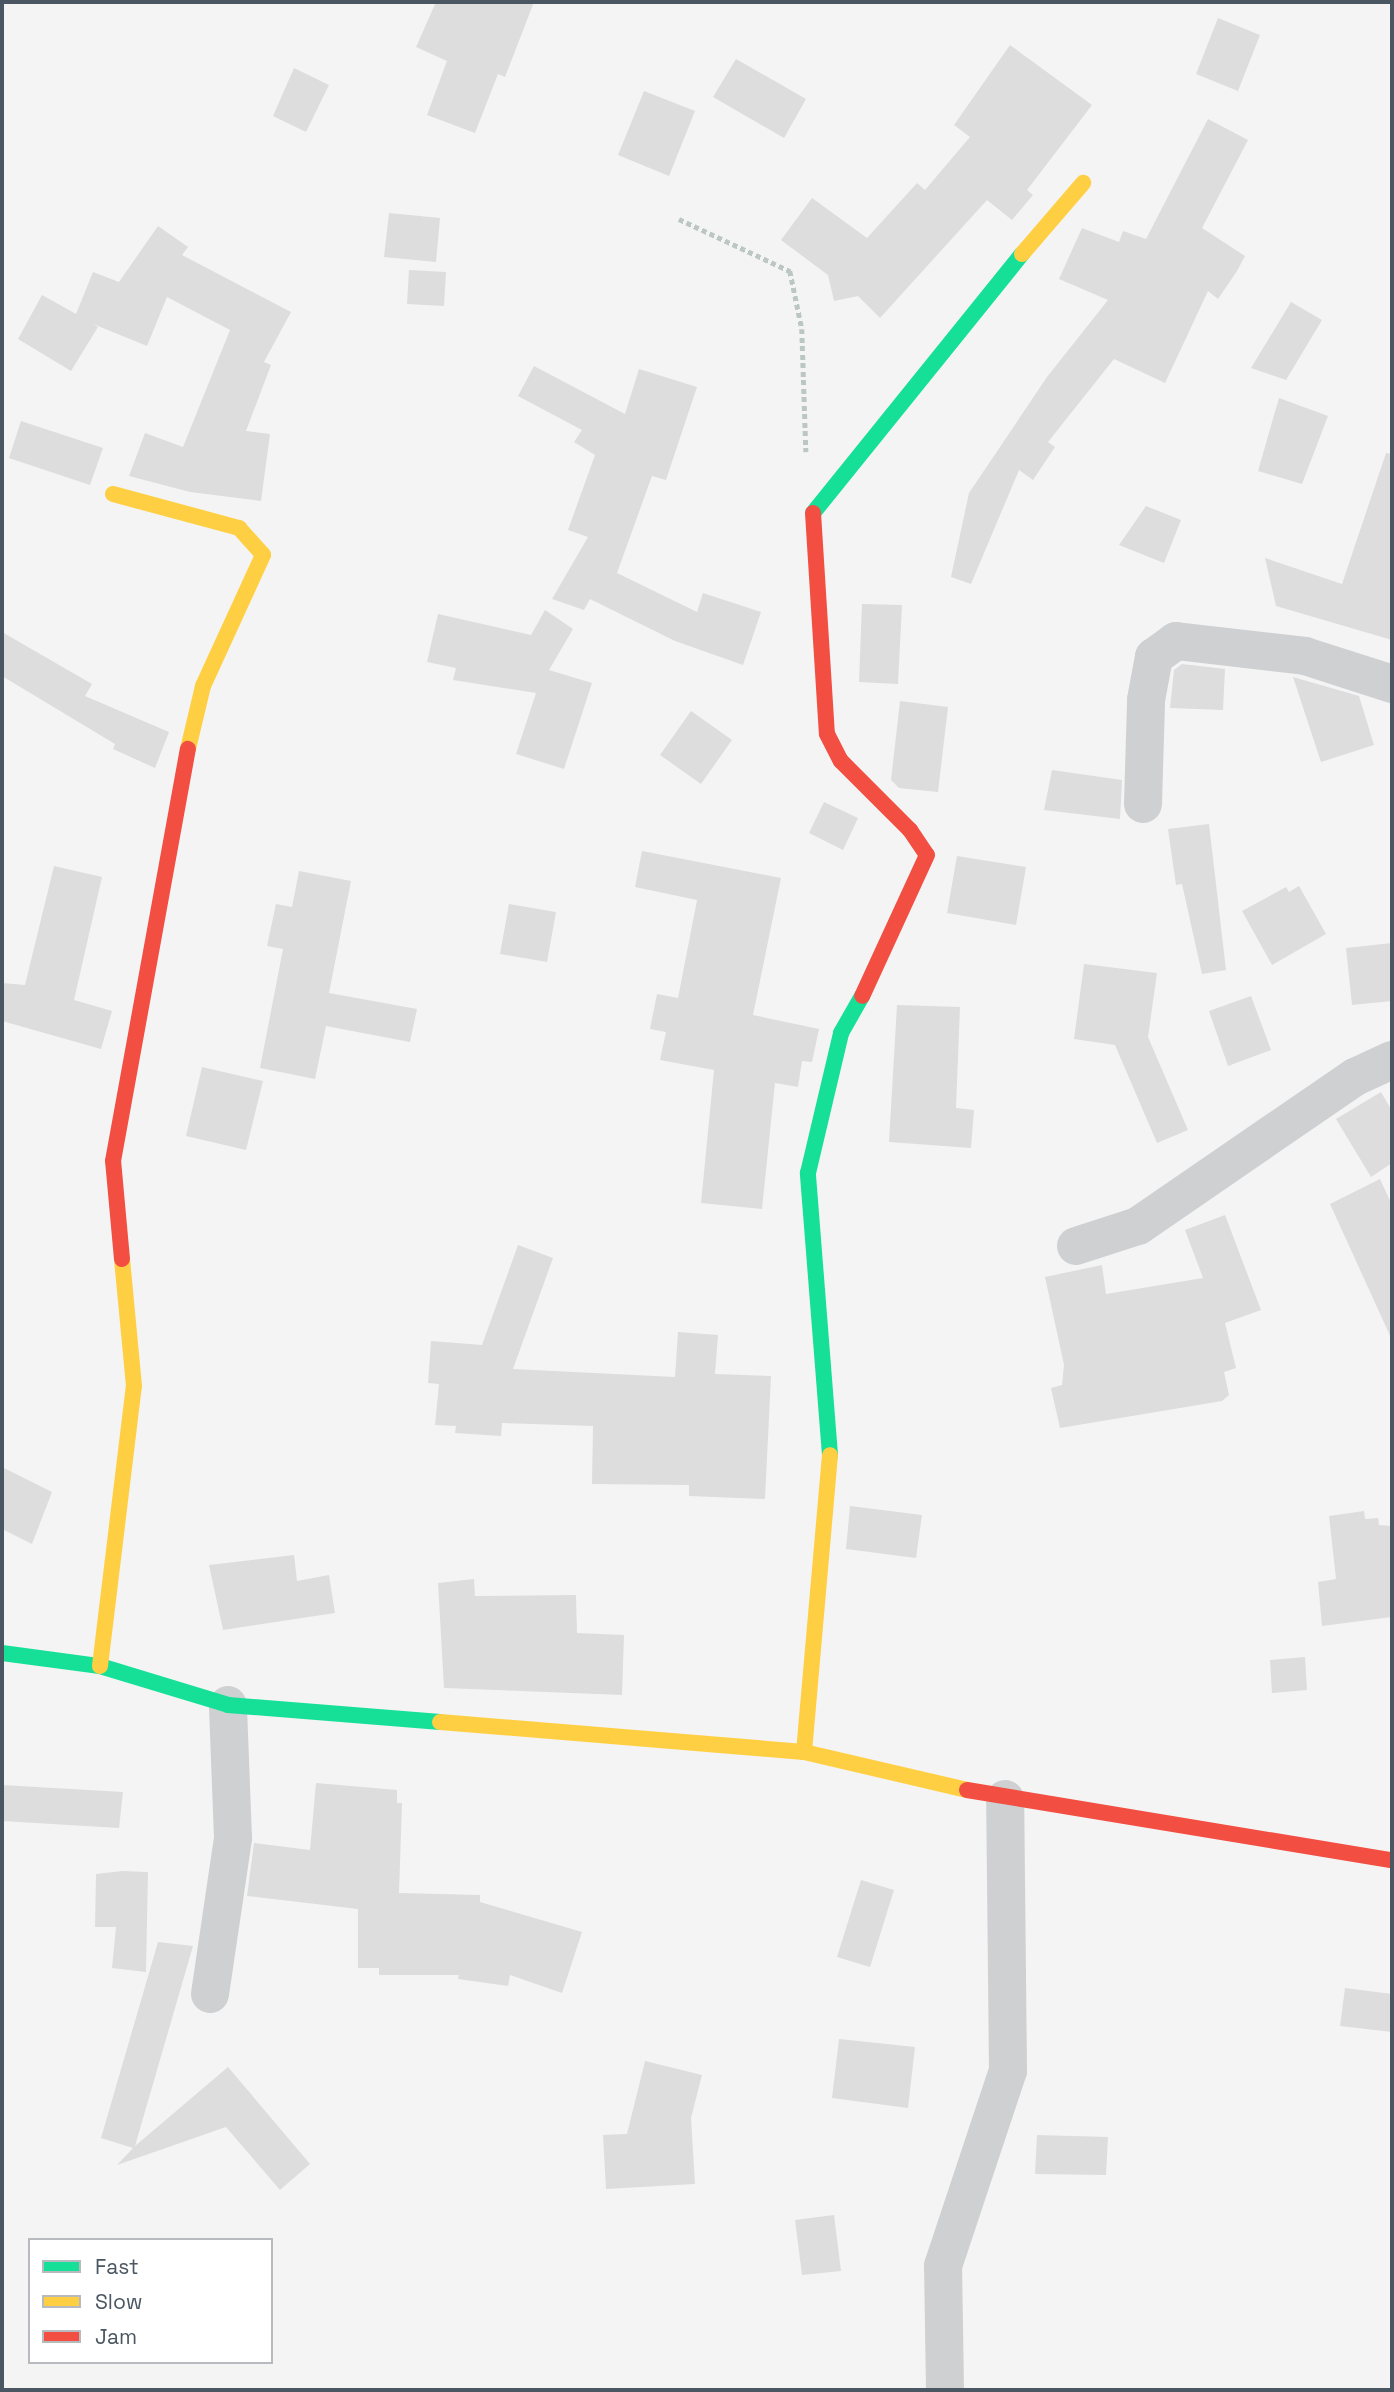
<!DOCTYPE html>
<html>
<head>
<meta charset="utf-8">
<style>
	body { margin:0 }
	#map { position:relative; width:1394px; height:2392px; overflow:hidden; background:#f4f4f4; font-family:"Space Grotesk",sans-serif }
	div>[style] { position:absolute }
	.building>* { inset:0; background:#ddddde }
	.path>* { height:4.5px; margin-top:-2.25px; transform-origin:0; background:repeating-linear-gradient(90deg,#bcc7c4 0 5px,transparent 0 8.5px) }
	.street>* { height:38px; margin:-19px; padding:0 19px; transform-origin:19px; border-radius:19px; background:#ced0d2 }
	.fast>* { height:16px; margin:-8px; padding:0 8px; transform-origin:8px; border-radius:8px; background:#16e098 }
	.slow>* { height:16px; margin:-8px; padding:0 8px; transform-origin:8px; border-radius:8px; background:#ffcf43 }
	.jam>* { height:16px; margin:-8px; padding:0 8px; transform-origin:8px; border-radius:8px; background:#f24e42 }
	span { translate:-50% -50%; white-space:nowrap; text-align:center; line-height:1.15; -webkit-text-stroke:5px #fff; paint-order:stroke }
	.frame { position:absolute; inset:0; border:4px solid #4a5661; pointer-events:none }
	.legend { position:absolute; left:28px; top:2238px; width:245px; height:126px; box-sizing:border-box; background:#fff; border:2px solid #b7bbc0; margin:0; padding:9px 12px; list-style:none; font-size:21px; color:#4a5661 }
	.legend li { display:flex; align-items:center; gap:14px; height:35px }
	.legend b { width:35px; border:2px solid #b7bbc0 }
</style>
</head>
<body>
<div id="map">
	<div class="building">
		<i style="clip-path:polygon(436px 2px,534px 2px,505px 77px,498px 74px,475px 133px,427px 115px,447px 61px,416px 47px)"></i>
		<i style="clip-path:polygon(1218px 18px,1260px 35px,1238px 91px,1196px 74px)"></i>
		<i style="clip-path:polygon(1010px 45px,1092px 105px,1027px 190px,1033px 195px,1012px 220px,987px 200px,880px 318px,858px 296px,834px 301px,828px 275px,781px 240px,812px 198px,867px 238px,917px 183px,925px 190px,970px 137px,954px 125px)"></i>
		<i style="clip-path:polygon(736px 59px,806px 99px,784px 138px,713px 97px)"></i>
		<i style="clip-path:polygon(294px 68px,329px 85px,306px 132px,273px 116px)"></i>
		<i style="clip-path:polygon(644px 91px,695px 111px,669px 176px,618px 155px)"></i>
		<i style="clip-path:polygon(1208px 119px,1248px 140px,1202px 228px,1245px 256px,1237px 271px,1218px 299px,1208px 291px,1165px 383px,1114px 359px,1048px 442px,1055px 447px,1033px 480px,1019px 470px,971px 584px,951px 577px,969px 493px,1047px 377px,1108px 300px,1059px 279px,1082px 228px,1119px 242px,1123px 231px,1146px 239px)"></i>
		<i style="clip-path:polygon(389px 213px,440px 218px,436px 262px,384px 257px)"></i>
		<i style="clip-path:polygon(158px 226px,188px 247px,182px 255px,291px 312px,264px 362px,271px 365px,246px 431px,270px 434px,261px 501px,190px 492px,129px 476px,145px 433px,183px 447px,230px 330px,167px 297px,147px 346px,93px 324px,98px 327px,71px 371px,18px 339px,42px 295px,76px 314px,93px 272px,119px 282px)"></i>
		<i style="clip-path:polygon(409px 270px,446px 272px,444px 306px,407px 304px)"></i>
		<i style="clip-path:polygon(1291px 302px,1322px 320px,1286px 380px,1251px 368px)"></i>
		<i style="clip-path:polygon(534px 366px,625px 414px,639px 369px,697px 387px,666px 480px,652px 476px,617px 573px,697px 612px,703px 593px,761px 612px,743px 665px,675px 641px,590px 599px,584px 610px,552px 599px,588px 537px,568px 530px,595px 455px,574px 442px,582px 430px,518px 396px)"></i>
		<i style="clip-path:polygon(1279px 398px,1328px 416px,1302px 484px,1258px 471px)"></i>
		<i style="clip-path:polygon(21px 421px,103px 448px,90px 485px,9px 458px)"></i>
		<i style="clip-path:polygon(1386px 453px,1392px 454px,1392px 640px,1276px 606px,1265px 558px,1342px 584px)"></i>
		<i style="clip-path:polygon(1146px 506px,1181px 520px,1164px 563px,1119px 545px)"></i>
		<i style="clip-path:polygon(862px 604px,902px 605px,898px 684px,859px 682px)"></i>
		<i style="clip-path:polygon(545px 610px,573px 629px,549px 670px,592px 683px,564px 769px,516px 754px,536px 693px,453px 680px,456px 668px,427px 662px,438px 614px,531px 635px)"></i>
		<i style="clip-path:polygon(2px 632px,92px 684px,85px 696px,169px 732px,155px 768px,113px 749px,115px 744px,2px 676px)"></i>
		<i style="clip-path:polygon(1182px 664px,1225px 669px,1223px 710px,1170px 708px,1174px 670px)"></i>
		<i style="clip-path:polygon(1293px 677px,1359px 696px,1374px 745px,1321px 762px)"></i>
		<i style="clip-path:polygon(900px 701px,948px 707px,938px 792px,899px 788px,891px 780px)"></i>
		<i style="clip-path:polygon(691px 711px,732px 740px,701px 784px,660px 755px)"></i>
		<i style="clip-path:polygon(1052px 770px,1122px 780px,1120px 819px,1044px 810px)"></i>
		<i style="clip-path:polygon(824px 802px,858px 818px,843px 850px,809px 833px)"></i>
		<i style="clip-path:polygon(1209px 824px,1226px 970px,1202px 974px,1182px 884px,1176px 885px,1168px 829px)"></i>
		<i style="clip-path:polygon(642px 851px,781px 878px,753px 1015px,819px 1029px,812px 1062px,802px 1061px,798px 1087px,775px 1083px,762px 1209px,701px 1203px,714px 1070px,660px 1060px,666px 1032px,650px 1029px,657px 994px,678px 998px,697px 900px,635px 887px)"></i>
		<i style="clip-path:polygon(957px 856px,1026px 867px,1016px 925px,947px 913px)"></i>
		<i style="clip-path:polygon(54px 866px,102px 877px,74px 1000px,112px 1011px,101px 1049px,2px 1021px,2px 983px,25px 985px)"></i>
		<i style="clip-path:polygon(299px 871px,351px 881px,329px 993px,417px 1009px,410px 1042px,326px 1026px,315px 1079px,260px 1068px,283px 949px,267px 946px,276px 904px,292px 907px)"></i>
		<i style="clip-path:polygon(1299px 886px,1326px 934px,1272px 965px,1242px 911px,1286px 887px,1289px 892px)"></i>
		<i style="clip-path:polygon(509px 904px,556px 912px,547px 962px,500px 954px)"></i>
		<i style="clip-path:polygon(1392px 943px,1392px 1001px,1352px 1005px,1346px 948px)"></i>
		<i style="clip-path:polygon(1084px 964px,1157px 973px,1148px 1037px,1188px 1130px,1157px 1143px,1115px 1045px,1074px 1039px)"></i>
		<i style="clip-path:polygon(1251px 996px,1271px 1050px,1228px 1066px,1209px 1011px)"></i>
		<i style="clip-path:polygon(897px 1005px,960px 1007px,956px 1108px,974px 1110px,971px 1148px,889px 1142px)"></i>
		<i style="clip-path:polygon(202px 1067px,263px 1081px,246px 1150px,186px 1136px)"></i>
		<i style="clip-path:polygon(1381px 1092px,1392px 1111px,1392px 1163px,1371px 1177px,1336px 1119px)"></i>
		<i style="clip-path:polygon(1380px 1179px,1392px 1205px,1392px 1340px,1330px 1204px)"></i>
		<i style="clip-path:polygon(1225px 1215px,1261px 1310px,1225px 1323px,1236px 1368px,1224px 1372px,1229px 1395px,1222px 1401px,1060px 1428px,1051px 1388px,1062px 1385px,1064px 1365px,1045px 1277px,1102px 1265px,1106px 1294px,1203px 1278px,1185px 1230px)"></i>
		<i style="clip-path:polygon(518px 1245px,553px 1258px,513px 1369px,675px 1377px,678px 1332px,718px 1335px,715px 1374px,771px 1376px,765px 1499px,689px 1496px,689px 1485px,592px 1484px,593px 1426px,502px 1423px,501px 1436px,455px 1433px,456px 1426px,435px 1425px,439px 1384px,428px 1383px,431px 1341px,482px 1345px)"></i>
		<i style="clip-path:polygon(2px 1467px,52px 1492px,32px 1544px,2px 1529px)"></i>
		<i style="clip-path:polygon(850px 1506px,922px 1515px,916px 1558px,846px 1549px)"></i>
		<i style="clip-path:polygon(1364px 1511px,1365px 1519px,1378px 1518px,1379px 1525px,1392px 1526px,1392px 1617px,1322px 1626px,1318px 1582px,1336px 1579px,1329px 1516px)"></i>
		<i style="clip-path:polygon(294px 1555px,297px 1581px,329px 1575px,335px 1613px,223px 1630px,209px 1565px)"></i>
		<i style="clip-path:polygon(474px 1579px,475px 1596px,576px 1595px,577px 1633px,624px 1635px,622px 1695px,444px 1688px,438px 1583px)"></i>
		<i style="clip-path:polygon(1305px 1657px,1307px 1690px,1272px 1693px,1270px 1660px)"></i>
		<i style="clip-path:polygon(316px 1783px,397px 1790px,397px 1803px,402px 1803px,399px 1893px,480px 1895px,480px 1902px,582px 1932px,562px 1993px,510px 1975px,508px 1986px,458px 1979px,459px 1975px,379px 1975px,379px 1968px,358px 1968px,358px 1909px,247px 1896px,254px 1843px,310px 1850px)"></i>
		<i style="clip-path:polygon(2px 1785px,123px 1792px,119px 1828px,2px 1821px)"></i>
		<i style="clip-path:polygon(122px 1871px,148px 1872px,146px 1972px,112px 1968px,116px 1927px,95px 1927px,96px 1874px)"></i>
		<i style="clip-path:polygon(861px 1880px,894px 1890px,870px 1967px,837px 1957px)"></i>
		<i style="clip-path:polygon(158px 1942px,193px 1946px,135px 2146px,228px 2067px,310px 2164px,280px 2190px,226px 2127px,117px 2165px,133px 2148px,101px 2138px)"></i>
		<i style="clip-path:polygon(1345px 1988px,1392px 1994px,1392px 2032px,1340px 2026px)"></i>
		<i style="clip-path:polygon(839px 2039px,915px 2047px,908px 2108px,832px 2098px)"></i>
		<i style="clip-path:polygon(645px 2061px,702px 2075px,691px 2118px,695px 2184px,606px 2189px,603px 2135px,627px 2134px)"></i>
		<i style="clip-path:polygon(1037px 2135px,1108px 2137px,1106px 2175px,1035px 2174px)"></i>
		<i style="clip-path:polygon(834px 2215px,841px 2271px,802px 2275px,795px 2220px)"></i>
	</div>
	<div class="path">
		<i style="left:679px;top:219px;width:123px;rotate:25.1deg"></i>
		<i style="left:790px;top:271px;width:59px;rotate:78.3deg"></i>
		<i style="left:802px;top:329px;width:123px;rotate:88.1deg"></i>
	</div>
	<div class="street">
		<i style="left:1143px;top:804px;width:104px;rotate:-88.3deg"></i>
		<i style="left:1146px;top:700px;width:44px;rotate:-79.5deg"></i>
		<i style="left:1154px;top:657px;width:27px;rotate:-36deg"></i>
		<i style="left:1176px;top:641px;width:130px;rotate:6.6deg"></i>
		<i style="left:1305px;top:656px;width:91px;rotate:17.8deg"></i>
		<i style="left:1076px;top:1246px;width:65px;rotate:-17.9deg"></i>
		<i style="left:1138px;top:1226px;width:263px;rotate:-34.5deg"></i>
		<i style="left:1355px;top:1077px;width:41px;rotate:-24.7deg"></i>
		<i style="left:210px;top:1994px;width:158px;rotate:-81.6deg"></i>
		<i style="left:233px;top:1838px;width:133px;rotate:-92.2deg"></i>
		<i style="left:945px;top:2390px;width:124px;rotate:-90.9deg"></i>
		<i style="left:943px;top:2266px;width:206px;rotate:-71.6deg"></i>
		<i style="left:1008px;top:2071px;width:272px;rotate:-90.6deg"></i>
	</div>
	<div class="fast">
		<i style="left:813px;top:513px;width:333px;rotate:-51.1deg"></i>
		<i style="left:830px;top:1455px;width:283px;rotate:-94.5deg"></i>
		<i style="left:808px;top:1173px;width:144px;rotate:-76.7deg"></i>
		<i style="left:841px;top:1033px;width:43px;rotate:-60.4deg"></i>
		<i style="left:2px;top:1653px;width:99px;rotate:7.6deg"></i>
		<i style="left:100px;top:1666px;width:134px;rotate:16.9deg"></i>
		<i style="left:228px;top:1705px;width:213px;rotate:4.6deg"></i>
	</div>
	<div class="slow">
		<i style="left:1022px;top:254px;width:94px;rotate:-49.3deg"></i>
		<i style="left:113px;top:494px;width:131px;rotate:15.1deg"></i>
		<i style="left:239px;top:528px;width:36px;rotate:48deg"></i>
		<i style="left:263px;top:555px;width:144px;rotate:114.6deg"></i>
		<i style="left:203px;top:686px;width:65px;rotate:103.4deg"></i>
		<i style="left:100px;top:1666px;width:282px;rotate:-83.1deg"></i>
		<i style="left:134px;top:1386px;width:128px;rotate:-95.4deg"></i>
		<i style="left:440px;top:1722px;width:365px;rotate:4.7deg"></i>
		<i style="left:804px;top:1752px;width:167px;rotate:13.1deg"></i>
		<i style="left:804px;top:1752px;width:298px;rotate:-85deg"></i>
	</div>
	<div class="jam">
		<i style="left:813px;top:513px;width:221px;rotate:86.4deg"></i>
		<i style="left:827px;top:734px;width:30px;rotate:63deg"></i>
		<i style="left:841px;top:761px;width:98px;rotate:45deg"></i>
		<i style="left:910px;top:830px;width:30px;rotate:56deg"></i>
		<i style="left:927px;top:855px;width:155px;rotate:114.7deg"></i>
		<i style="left:122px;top:1259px;width:98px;rotate:-95.2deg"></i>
		<i style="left:113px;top:1161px;width:419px;rotate:-79.7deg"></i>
		<i style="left:967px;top:1790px;width:431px;rotate:9.4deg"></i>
	</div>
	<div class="frame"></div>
	<ul class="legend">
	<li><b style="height:9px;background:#16e098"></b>Fast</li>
	<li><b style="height:9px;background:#ffcf43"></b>Slow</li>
	<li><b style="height:9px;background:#f24e42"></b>Jam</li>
	</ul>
</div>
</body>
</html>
